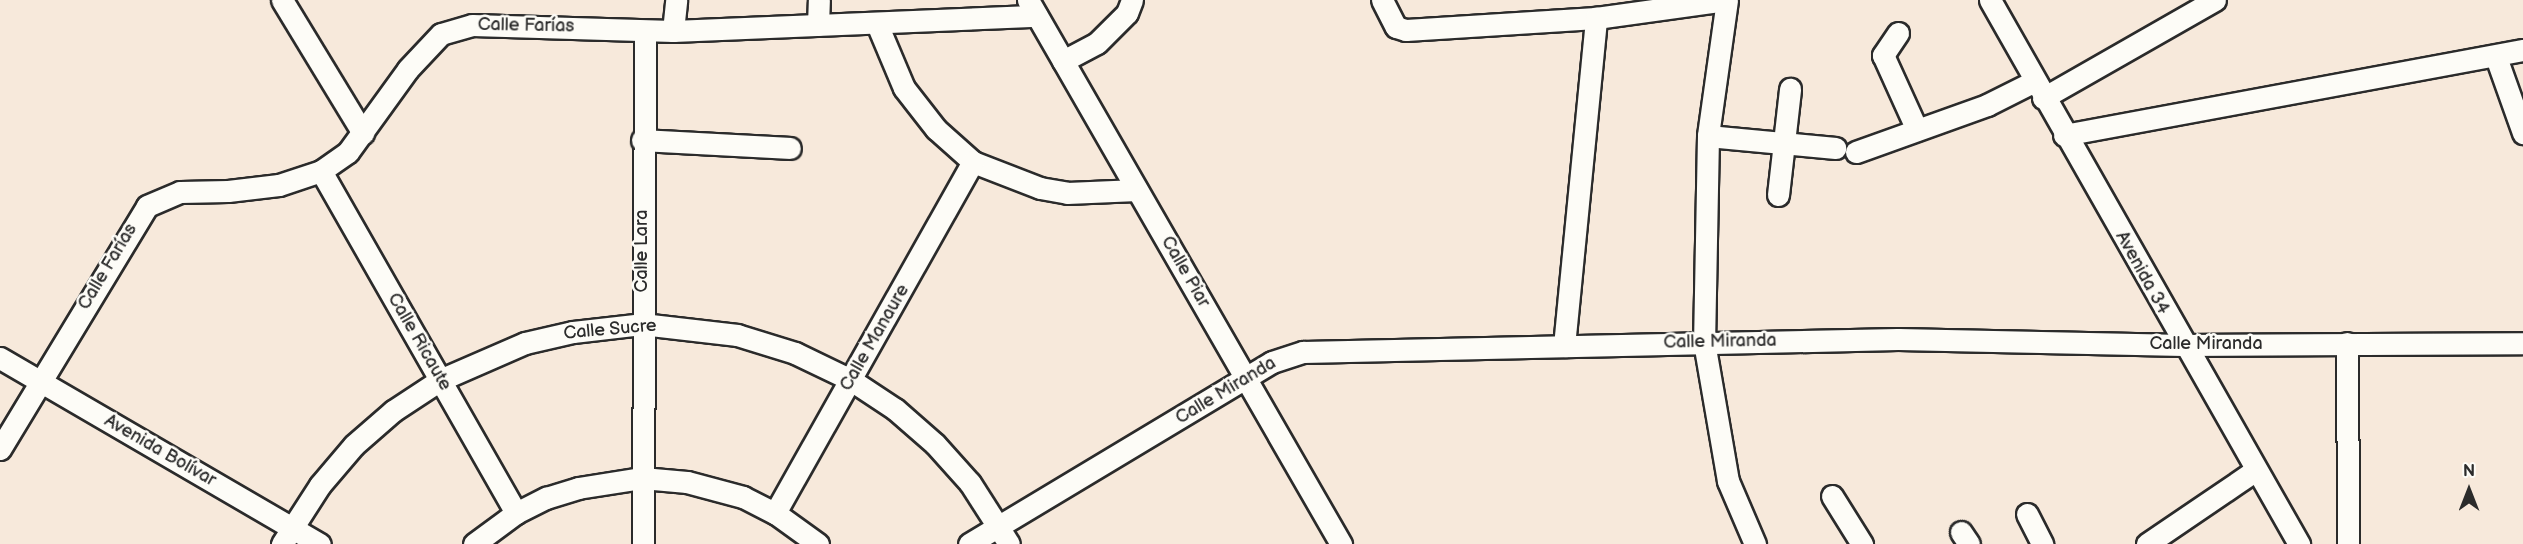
<!DOCTYPE html>
<html>
<head>
<meta charset="utf-8">
<style>
	body { margin:0 }
	#map { position:relative; width:2523px; height:544px; overflow:hidden; background:#f7e9db; font-family:"Balsamiq Sans",sans-serif }
	div>[style] { position:absolute }
	.roads { filter:drop-shadow(2px 0 #2b2b2b) drop-shadow(-2px 0 #2b2b2b) drop-shadow(0 2px #2b2b2b) drop-shadow(0 -2px #2b2b2b) }
	.minor>* { height:21px; margin:-10.5px; padding:0 10.5px; transform-origin:10.5px; border-radius:10.5px; background:#fdfcf7 }
	span { translate:-50% -50%; white-space:nowrap; text-align:center; line-height:1.15; -webkit-text-stroke:5px #fdfcf7; paint-order:stroke }
	.street-label { font-size:18px; color:#2b2b2b }
	.north { position:absolute; left:2439px; top:460px; width:60px; height:60px; -webkit-text-stroke:4px #fdfcf7; paint-order:stroke; rotate:0deg; font-size:16px; font-weight:700; line-height:24px; text-align:center; color:#2b2b2b }
	.north::after { content:''; display:block; margin:auto; width:21px; height:27px; background:#2b2b2b; clip-path:polygon(50% 0,100% 100%,50% 72%,0 100%) }
</style>
</head>
<body>
<div id="map">
	<div class="roads">
		<div class="minor">
			<i style="left:282px;top:0;width:156px;rotate:58.7deg"></i>
			<i style="left:1028px;top:0;width:628px;rotate:60.09deg"></i>
			<i style="left:1382px;top:0;width:30px;rotate:63deg"></i>
			<i style="left:1396px;top:27px;width:10px;rotate:17deg"></i>
			<i style="left:1406px;top:30px;width:190px;rotate:-3.6deg"></i>
			<i style="left:1596px;top:18px;width:131px;rotate:-7.9deg"></i>
			<i style="left:1727px;top:0;width:137px;rotate:98deg"></i>
			<i style="left:1708px;top:136px;width:206px;rotate:91.1deg"></i>
			<i style="left:1704px;top:342px;width:141px;rotate:80.2deg"></i>
			<i style="left:1728px;top:481px;width:69px;rotate:66.8deg"></i>
			<i style="left:1990px;top:0;width:626px;rotate:60.4deg"></i>
			<i style="left:877px;top:24px;width:69px;rotate:67.1deg"></i>
			<i style="left:904px;top:88px;width:52px;rotate:52deg"></i>
			<i style="left:936px;top:129px;width:50px;rotate:41.7deg"></i>
			<i style="left:973px;top:162px;width:72px;rotate:21.2deg"></i>
			<i style="left:1040px;top:188px;width:27px;rotate:10deg"></i>
			<i style="left:1067px;top:193px;width:70px;rotate:-2.5deg"></i>
			<i style="left:818px;top:25px;width:25px;rotate:-88deg"></i>
			<i style="left:673px;top:31px;width:31px;rotate:-84deg"></i>
			<i style="left:1898px;top:33px;width:27px;rotate:124deg"></i>
			<i style="left:1883px;top:55px;width:82px;rotate:65.6deg"></i>
			<i style="left:2496px;top:57px;width:81px;rotate:70.4deg"></i>
			<i style="left:1063px;top:61px;width:38px;rotate:-28deg"></i>
			<i style="left:1097px;top:43px;width:42px;rotate:-45deg"></i>
			<i style="left:1127px;top:13px;width:14px;rotate:-69deg"></i>
			<i style="left:2043px;top:98px;width:198px;rotate:-29.7deg"></i>
			<i style="left:2064px;top:135px;width:467px;rotate:-10.5deg"></i>
			<i style="left:1708px;top:136px;width:128px;rotate:5.4deg"></i>
			<i style="left:642px;top:140px;width:148px;rotate:3.1deg"></i>
			<i style="left:1856px;top:152px;width:139px;rotate:-19.7deg"></i>
			<i style="left:1987px;top:105px;width:51px;rotate:-26.6deg"></i>
			<i style="left:321px;top:171px;width:394px;rotate:60.3deg"></i>
			<i style="left:1778px;top:195px;width:107px;rotate:-83.5deg"></i>
			<i style="left:2347px;top:343px;width:201px;rotate:89.7deg"></i>
			<i style="left:1564px;top:346px;width:330px;rotate:-84.4deg"></i>
			<i style="left:0;top:358px;width:370px;rotate:30.2deg"></i>
			<i style="left:0;top:449px;width:284px;rotate:-58.8deg"></i>
			<i style="left:147px;top:206px;width:36px;rotate:-23deg"></i>
			<i style="left:180px;top:192px;width:48px;rotate:-1.2deg"></i>
			<i style="left:228px;top:191px;width:51px;rotate:-6.7deg"></i>
			<i style="left:279px;top:185px;width:44px;rotate:-18.4deg"></i>
			<i style="left:321px;top:171px;width:33px;rotate:-35deg"></i>
			<i style="left:348px;top:152px;width:102px;rotate:-54.1deg"></i>
			<i style="left:408px;top:69px;width:48px;rotate:-46.7deg"></i>
			<i style="left:441px;top:34px;width:32px;rotate:-16deg"></i>
			<i style="left:472px;top:25px;width:201px;rotate:1.7deg"></i>
			<i style="left:673px;top:31px;width:364px;rotate:-2.4deg"></i>
			<i style="left:1832px;top:496px;width:57px;rotate:58deg"></i>
			<i style="left:775px;top:513px;width:403px;rotate:-60.6deg"></i>
			<i style="left:2027px;top:514px;width:34px;rotate:63deg"></i>
			<i style="left:1961px;top:532px;width:14px;rotate:56deg"></i>
			<i style="left:282px;top:544px;width:70px;rotate:-57.2deg"></i>
			<i style="left:320px;top:485px;width:52px;rotate:-49.6deg"></i>
			<i style="left:354px;top:445px;width:52px;rotate:-41.1deg"></i>
			<i style="left:393px;top:411px;width:56px;rotate:-33.4deg"></i>
			<i style="left:440px;top:380px;width:93px;rotate:-23.5deg"></i>
			<i style="left:525px;top:343px;width:49px;rotate:-12.9deg"></i>
			<i style="left:573px;top:332px;width:69px;rotate:-6.6deg"></i>
			<i style="left:642px;top:324px;width:96px;rotate:6.6deg"></i>
			<i style="left:737px;top:335px;width:61px;rotate:17.2deg"></i>
			<i style="left:795px;top:353px;width:62px;rotate:25.7deg"></i>
			<i style="left:851px;top:380px;width:53px;rotate:33.4deg"></i>
			<i style="left:895px;top:409px;width:53px;rotate:41.2deg"></i>
			<i style="left:935px;top:444px;width:52px;rotate:48.1deg"></i>
			<i style="left:970px;top:483px;width:72px;rotate:57.4deg"></i>
			<i style="left:474px;top:544px;width:52px;rotate:-36.4deg"></i>
			<i style="left:516px;top:513px;width:34px;rotate:-27deg"></i>
			<i style="left:546px;top:498px;width:34px;rotate:-17deg"></i>
			<i style="left:578px;top:488px;width:65px;rotate:-8.9deg"></i>
			<i style="left:642px;top:478px;width:45px;rotate:5.1deg"></i>
			<i style="left:687px;top:482px;width:58px;rotate:15deg"></i>
			<i style="left:743px;top:497px;width:36px;rotate:27deg"></i>
			<i style="left:775px;top:513px;width:53px;rotate:35.8deg"></i>
			<i style="left:643px;top:544px;width:513px;rotate:-89.78deg"></i>
			<i style="left:969px;top:544px;width:353px;rotate:-31deg"></i>
			<i style="left:1272px;top:362px;width:33px;rotate:-18deg"></i>
			<i style="left:1303px;top:352px;width:595px;rotate:-1.25deg"></i>
			<i style="left:1898px;top:339px;width:285px;rotate:1.2deg"></i>
			<i style="left:2183px;top:345px;width:340px;rotate:-0.3deg"></i>
			<i style="left:2147px;top:544px;width:132px;rotate:-34.2deg"></i>
		</div>
	</div>
	<div class="street-label">
		<span style="left:526px;top:26px;rotate:1deg">Calle Farías</span>
		<span style="left:642px;top:251px;rotate:-90deg">Calle Lara</span>
		<span style="left:108px;top:267px;rotate:-59deg">Calle Farías</span>
		<span style="left:1185px;top:272px;rotate:60deg">Calle Piar</span>
		<span style="left:2142px;top:273px;rotate:61deg">Avenida 34</span>
		<span style="left:610px;top:330px;rotate:-5deg">Calle Sucre</span>
		<span style="left:875px;top:338px;rotate:-60deg">Calle Manaure</span>
		<span style="left:419px;top:342px;rotate:60deg">Calle Ricaute</span>
		<span style="left:1720px;top:342px;rotate:-1deg">Calle Miranda</span>
		<span style="left:2206px;top:344px">Calle Miranda</span>
		<span style="left:1226px;top:391px;rotate:-31deg">Calle Miranda</span>
		<span style="left:160px;top:451px;rotate:30deg">Avenida Bolívar</span>
	</div>
	<div class="north">N</div>
</div>
</body>
</html>
